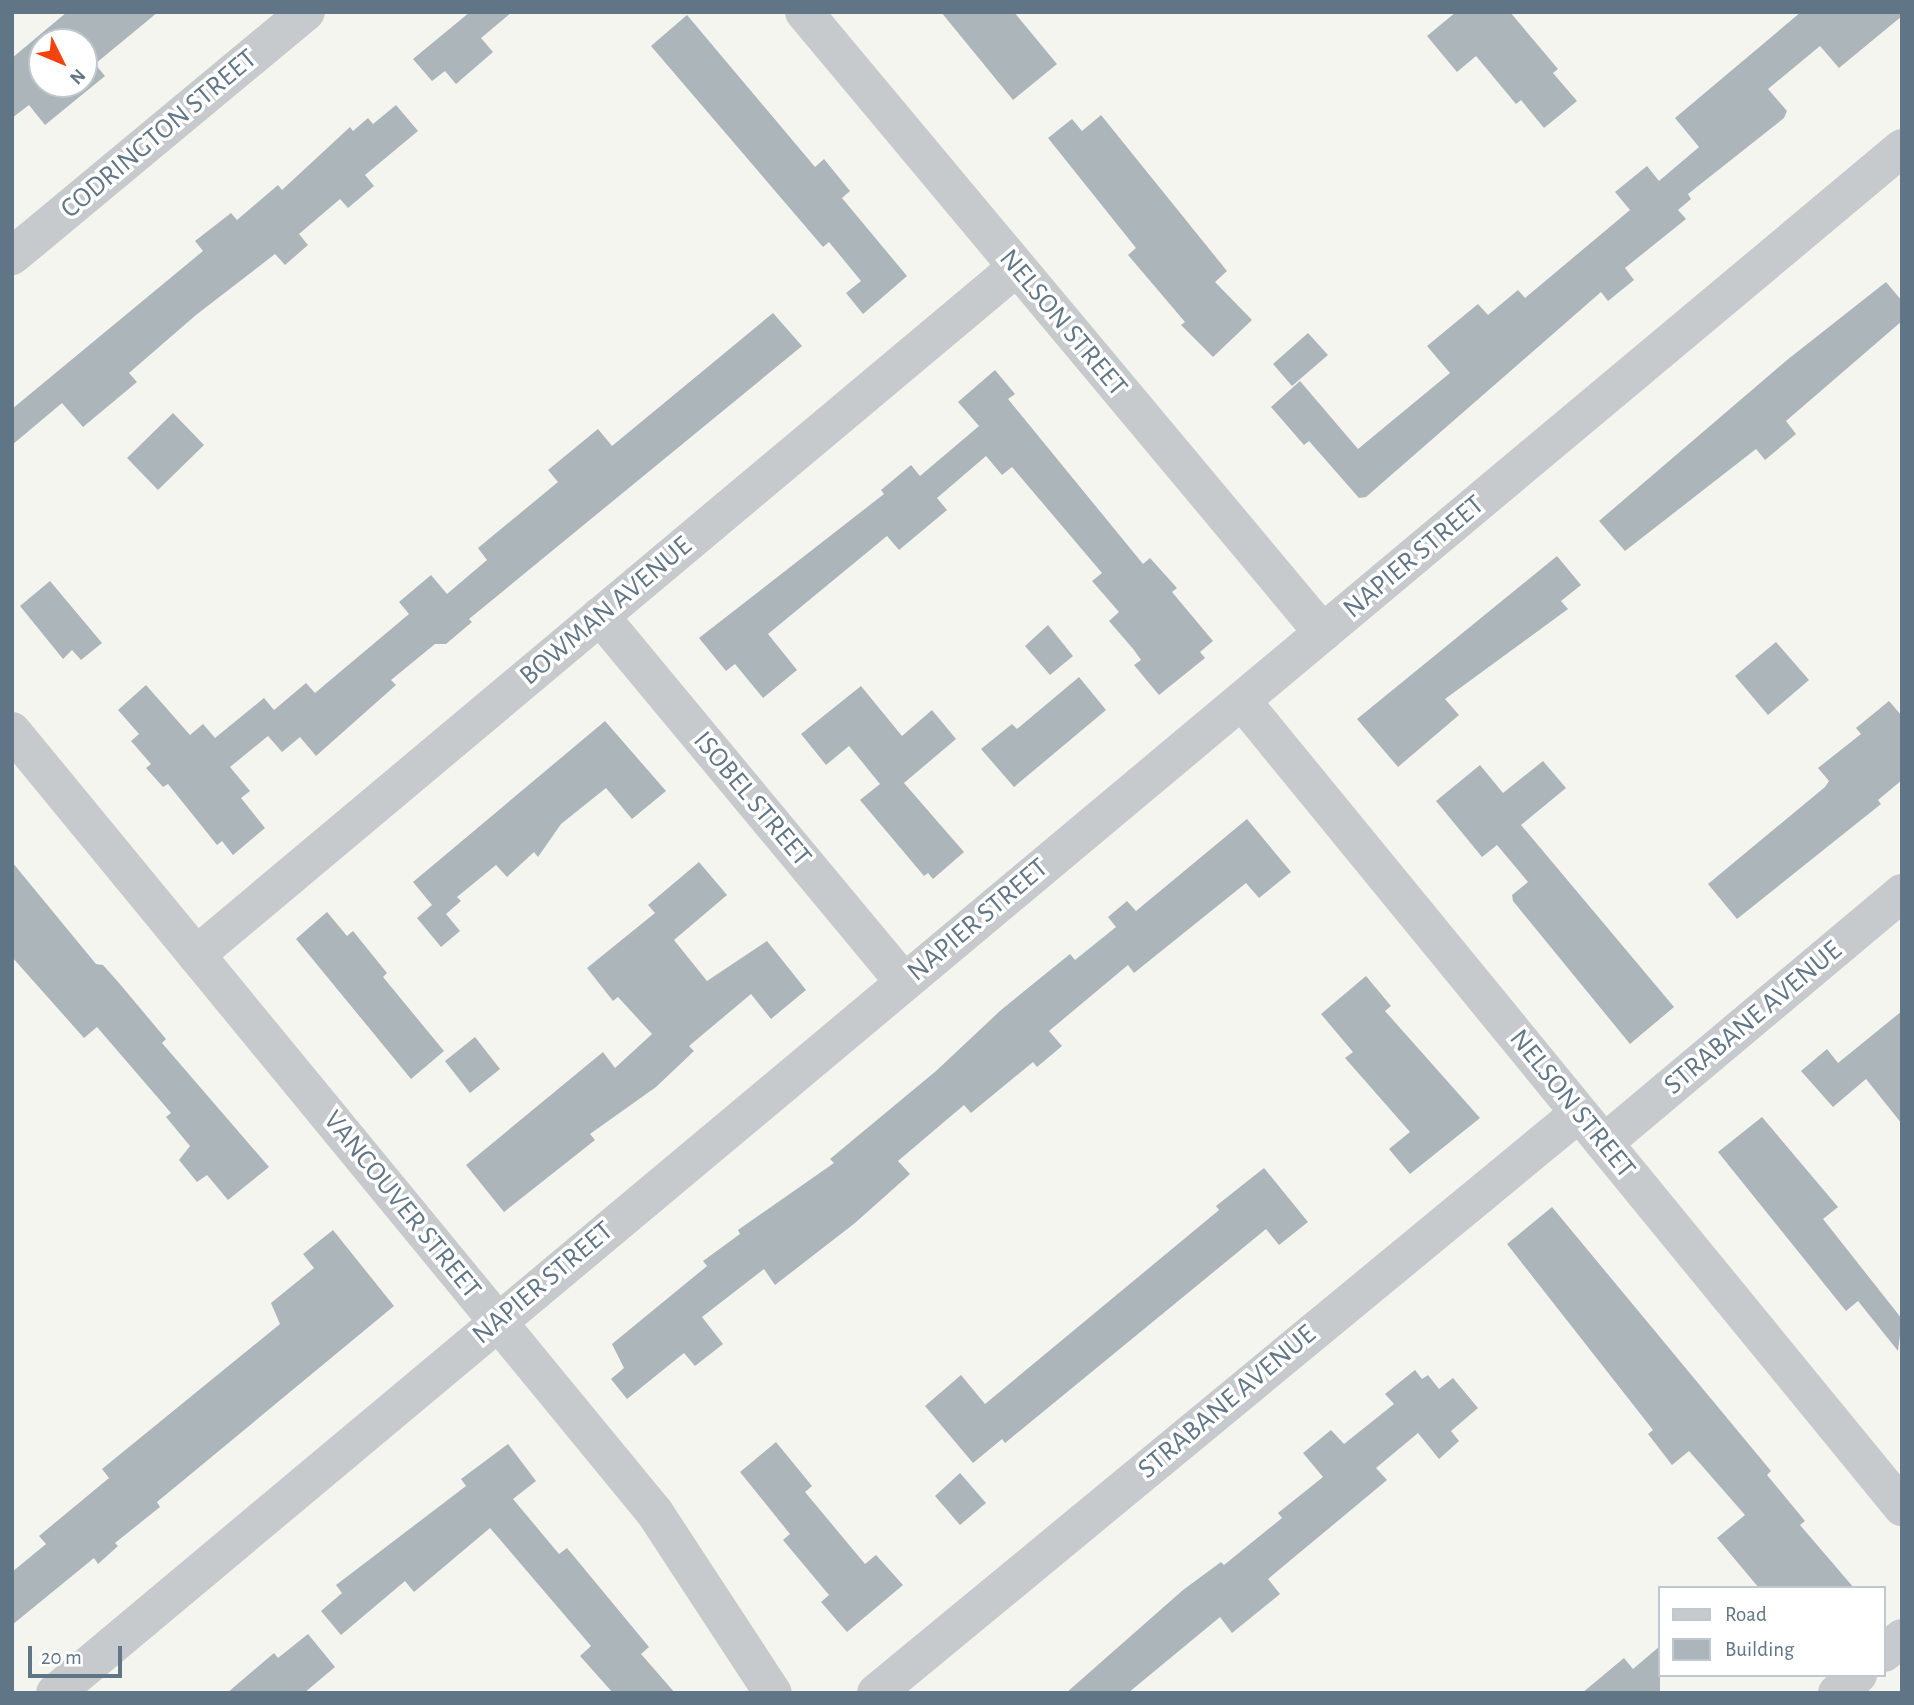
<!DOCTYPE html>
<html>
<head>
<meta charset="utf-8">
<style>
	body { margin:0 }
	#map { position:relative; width:1914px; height:1705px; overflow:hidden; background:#f5f5f0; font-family:"Alegreya Sans",sans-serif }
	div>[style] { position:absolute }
	.building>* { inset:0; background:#acb5ba }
	.minor>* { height:38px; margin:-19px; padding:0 19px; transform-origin:19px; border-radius:19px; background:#c6cacd }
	span { translate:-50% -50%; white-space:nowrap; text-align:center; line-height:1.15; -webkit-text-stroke:7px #fff; paint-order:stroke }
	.street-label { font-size:28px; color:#607585 }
	.frame { position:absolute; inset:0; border:14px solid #607585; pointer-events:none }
	.legend { position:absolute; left:1658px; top:1586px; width:228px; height:91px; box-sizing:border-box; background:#fff; border:2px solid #bfc8ce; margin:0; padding:9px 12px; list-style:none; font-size:21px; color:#607585 }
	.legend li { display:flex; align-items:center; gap:14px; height:35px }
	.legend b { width:35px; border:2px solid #bfc8ce }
	.north { position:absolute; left:28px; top:28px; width:70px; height:70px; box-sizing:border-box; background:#fff; border:2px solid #bfc8ce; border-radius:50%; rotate:133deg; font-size:19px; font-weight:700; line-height:28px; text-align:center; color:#607585 }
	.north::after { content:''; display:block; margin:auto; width:24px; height:32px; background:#f54310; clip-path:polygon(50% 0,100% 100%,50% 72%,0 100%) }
	.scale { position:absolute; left:28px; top:1646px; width:94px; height:32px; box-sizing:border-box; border:4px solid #607585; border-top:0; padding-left:9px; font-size:21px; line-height:24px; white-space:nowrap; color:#607585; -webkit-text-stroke:5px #fff; paint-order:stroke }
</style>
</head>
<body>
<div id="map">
	<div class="building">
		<i style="clip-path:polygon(evenodd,67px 12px,158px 12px,95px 64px,105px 76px,45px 125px,29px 105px,12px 118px,12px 58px,67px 12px,42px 42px,84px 42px,84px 84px,42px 84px,42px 42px)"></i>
		<i style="clip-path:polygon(470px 12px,512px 12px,481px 38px,493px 52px,456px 84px,445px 71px,432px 81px,413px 59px)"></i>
		<i style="clip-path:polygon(941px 12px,1014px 12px,1057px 64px,1013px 100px)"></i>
		<i style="clip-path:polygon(1456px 12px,1510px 12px,1558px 69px,1553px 73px,1577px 101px,1544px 128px,1521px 100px,1516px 104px,1476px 56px,1457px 72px,1427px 36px)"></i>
		<i style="clip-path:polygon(1801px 12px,1902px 12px,1902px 16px,1839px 68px,1820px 46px,1768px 89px,1787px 111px,1784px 118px,1688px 194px,1691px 199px,1678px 210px,1686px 219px,1625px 268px,1634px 280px,1608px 301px,1601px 292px,1366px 497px,1359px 498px,1309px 441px,1304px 445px,1271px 407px,1300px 381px,1358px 449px,1450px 373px,1427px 346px,1478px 304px,1488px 315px,1518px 290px,1525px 298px,1630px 210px,1615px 192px,1647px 166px,1659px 181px,1699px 147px,1675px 118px)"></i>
		<i style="clip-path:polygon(687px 15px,815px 167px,824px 159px,850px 191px,842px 198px,907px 276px,863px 314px,846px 293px,861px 281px,829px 242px,823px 247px,651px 46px)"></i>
		<i style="clip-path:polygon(396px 105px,418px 131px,365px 175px,374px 186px,348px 208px,340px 199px,299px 234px,308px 245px,285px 265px,275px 254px,196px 315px,129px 373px,137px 382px,83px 427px,62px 403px,12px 445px,12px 409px,203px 251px,195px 241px,231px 213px,237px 220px,278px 185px,282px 190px,350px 127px,353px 131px,368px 118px,373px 124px)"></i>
		<i style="clip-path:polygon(1101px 115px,1227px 271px,1215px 282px,1252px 320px,1213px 357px,1181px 325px,1185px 322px,1128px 255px,1136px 248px,1048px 138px,1072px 119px,1082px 131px)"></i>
		<i style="clip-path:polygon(1886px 282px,1902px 301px,1902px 321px,1786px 421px,1796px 434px,1765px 460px,1756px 449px,1625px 551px,1599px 521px,1787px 360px)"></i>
		<i style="clip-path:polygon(773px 313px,802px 346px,469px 619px,472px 622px,446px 644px,435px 644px,391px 680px,396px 685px,316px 756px,300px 737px,282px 752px,268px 736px,230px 767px,250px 791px,241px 798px,265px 828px,233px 855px,222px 841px,217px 845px,168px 784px,163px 787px,146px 768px,151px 764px,131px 741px,139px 734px,118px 710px,146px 685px,190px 735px,203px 724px,215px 738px,264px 698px,274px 710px,306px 683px,315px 693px,409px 614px,399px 602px,431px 575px,447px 594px,487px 560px,478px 548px,558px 482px,548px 470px,598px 429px,612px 446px)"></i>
		<i style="clip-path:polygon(1308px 333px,1328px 355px,1292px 386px,1273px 364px)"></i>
		<i style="clip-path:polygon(995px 370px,1015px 394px,1008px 399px,1143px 564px,1150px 558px,1177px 588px,1172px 592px,1213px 641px,1200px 652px,1205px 658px,1159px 695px,1134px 665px,1141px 660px,1134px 650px,1109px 621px,1119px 612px,1092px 581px,1102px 573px,1012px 467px,1002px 475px,986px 456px,937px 498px,947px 510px,899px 550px,887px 536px,768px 634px,797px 670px,763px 698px,735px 664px,726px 671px,699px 638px,884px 494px,881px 490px,911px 465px,920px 476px,979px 426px,958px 402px)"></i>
		<i style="clip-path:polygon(173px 413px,204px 445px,158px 490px,127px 458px)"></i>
		<i style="clip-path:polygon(1557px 556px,1581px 585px,1561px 601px,1568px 609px,1445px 699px,1459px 715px,1398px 767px,1357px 719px)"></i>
		<i style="clip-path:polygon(50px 581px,102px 643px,81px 660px,72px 650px,63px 659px,20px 606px)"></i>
		<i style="clip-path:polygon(1048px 625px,1073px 656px,1050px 675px,1025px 646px)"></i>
		<i style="clip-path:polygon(1776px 642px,1809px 680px,1768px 715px,1735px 676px)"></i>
		<i style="clip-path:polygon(1079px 677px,1106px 710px,1014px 787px,981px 749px,1012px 724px,1017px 729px)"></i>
		<i style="clip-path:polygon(861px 686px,902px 736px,932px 710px,956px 739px,904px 783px,964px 852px,933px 879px,928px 873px,924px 876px,860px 800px,880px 784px,849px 746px,826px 765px,801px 734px)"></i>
		<i style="clip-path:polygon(1889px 701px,1902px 716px,1902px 780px,1878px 800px,1881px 804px,1737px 919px,1708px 884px,1825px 787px,1829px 781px,1818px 768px,1861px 734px,1856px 728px)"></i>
		<i style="clip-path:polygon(605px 721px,666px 791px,632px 819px,606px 788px,561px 824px,538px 857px,534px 852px,507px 877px,496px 865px,457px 897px,461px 901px,446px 914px,460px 931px,441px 947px,417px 918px,432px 905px,413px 882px)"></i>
		<i style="clip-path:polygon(1543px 761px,1566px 788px,1521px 825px,1674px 1007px,1630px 1044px,1513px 901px,1512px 895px,1528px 882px,1497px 845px,1482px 857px,1436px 801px,1480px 765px,1503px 793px)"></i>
		<i style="clip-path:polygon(1247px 819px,1291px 872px,1259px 898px,1246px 883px,1134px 973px,1128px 965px,1049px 1031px,1062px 1046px,1037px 1067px,1033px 1062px,971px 1113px,964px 1105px,898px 1161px,910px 1174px,855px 1223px,775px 1285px,764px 1269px,702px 1317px,723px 1344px,695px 1366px,684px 1353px,627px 1399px,611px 1379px,624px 1368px,612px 1344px,707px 1266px,703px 1261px,740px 1234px,738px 1230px,834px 1163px,830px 1159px,936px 1071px,1001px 1010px,1070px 954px,1075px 960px,1116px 927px,1108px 917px,1127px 901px,1136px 911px)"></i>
		<i style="clip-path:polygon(12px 862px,96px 964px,103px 965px,119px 983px,166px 1039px,162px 1043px,269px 1167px,228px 1200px,207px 1175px,197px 1182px,179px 1160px,190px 1146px,166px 1117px,171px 1113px,97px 1027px,84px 1038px,12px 957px)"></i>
		<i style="clip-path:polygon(699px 862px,727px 895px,674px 940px,707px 981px,767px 941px,806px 990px,771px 1019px,751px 994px,689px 1046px,694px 1051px,656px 1087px,590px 1134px,595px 1140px,504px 1212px,466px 1165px,603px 1052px,615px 1068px,652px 1034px,618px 997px,613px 1001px,587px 968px,655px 913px,648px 905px)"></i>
		<i style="clip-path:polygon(327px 912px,347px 936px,353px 931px,387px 973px,383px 977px,444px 1051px,411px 1079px,296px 939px)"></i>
		<i style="clip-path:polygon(1366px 976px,1391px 1006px,1385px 1011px,1480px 1118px,1410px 1174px,1389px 1149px,1410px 1132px,1345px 1058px,1353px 1052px,1321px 1014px)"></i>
		<i style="clip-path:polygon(1902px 1011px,1902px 1124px,1866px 1079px,1833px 1107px,1801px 1071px,1827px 1049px,1838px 1063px)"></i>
		<i style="clip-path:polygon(475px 1037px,500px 1069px,470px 1093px,445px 1061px)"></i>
		<i style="clip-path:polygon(1762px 1117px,1838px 1207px,1823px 1219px,1902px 1319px,1898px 1351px,1858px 1301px,1846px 1311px,1718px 1152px)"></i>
		<i style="clip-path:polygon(1264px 1168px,1308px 1222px,1279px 1245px,1266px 1229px,1005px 1443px,1002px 1439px,973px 1463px,925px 1406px,961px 1375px,985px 1404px,1219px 1210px,1216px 1206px)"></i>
		<i style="clip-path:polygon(1552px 1207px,1771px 1471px,1767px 1475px,1805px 1521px,1800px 1525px,1854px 1588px,1759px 1588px,1717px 1538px,1745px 1515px,1689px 1451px,1672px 1465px,1648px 1434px,1653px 1430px,1507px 1244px)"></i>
		<i style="clip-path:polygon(333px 1230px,394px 1306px,157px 1502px,160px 1507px,115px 1543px,118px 1546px,98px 1564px,94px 1558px,12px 1625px,12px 1572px,46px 1544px,39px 1536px,109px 1478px,102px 1469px,280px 1324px,271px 1303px,314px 1268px,303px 1254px)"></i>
		<i style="clip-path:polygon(1415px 1370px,1422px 1379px,1428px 1375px,1439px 1389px,1453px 1378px,1478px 1408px,1451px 1431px,1459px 1441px,1439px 1459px,1418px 1433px,1376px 1468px,1387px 1480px,1268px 1579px,1280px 1594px,1232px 1633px,1220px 1617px,1128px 1693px,1066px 1693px,1183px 1590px,1221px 1562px,1224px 1565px,1282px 1518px,1278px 1513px,1323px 1477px,1303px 1453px,1331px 1430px,1344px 1444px,1394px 1404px,1385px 1394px)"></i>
		<i style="clip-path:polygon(776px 1442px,812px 1486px,805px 1492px,865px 1564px,876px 1555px,903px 1585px,847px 1632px,821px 1602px,829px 1595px,783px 1540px,790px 1534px,740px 1472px)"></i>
		<i style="clip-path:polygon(508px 1444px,536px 1481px,513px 1499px,559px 1554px,567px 1548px,649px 1647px,641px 1654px,675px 1693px,613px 1693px,580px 1656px,591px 1646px,490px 1528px,414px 1592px,405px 1581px,341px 1635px,321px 1611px,342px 1593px,336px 1585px,466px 1486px,461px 1479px)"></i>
		<i style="clip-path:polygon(960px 1473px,986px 1503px,960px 1525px,935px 1496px)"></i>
		<i style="clip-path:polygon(308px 1634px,335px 1667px,304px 1693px,227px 1693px,274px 1653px,278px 1658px)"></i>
		<i style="clip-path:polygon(1660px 1646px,1660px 1693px,1582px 1693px,1624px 1658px,1633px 1669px)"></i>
	</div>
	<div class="minor">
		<i style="left:804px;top:12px;width:809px;rotate:50.11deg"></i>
		<i style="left:12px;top:256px;width:382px;rotate:-39.7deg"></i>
		<i style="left:600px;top:616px;width:476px;rotate:50.3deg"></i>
		<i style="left:1242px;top:701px;width:1042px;rotate:50.69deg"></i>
		<i style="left:12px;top:731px;width:1012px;rotate:50.57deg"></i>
		<i style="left:655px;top:1513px;width:215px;rotate:56.8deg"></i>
		<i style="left:196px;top:955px;width:1070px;rotate:-39.96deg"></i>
		<i style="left:1604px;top:1143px;width:389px;rotate:-40deg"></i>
		<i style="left:1884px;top:1653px;width:23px;rotate:-40deg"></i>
		<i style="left:55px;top:1693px;width:2408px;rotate:-39.91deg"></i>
		<i style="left:876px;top:1693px;width:911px;rotate:-39.52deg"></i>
		<i style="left:1837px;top:1693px;width:28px;rotate:-41deg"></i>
	</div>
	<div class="street-label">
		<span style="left:159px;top:134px;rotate:-40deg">CODRINGTON STREET</span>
		<span style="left:1063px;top:323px;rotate:50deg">NELSON STREET</span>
		<span style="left:1414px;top:557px;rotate:-40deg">NAPIER STREET</span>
		<span style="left:606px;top:611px;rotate:-40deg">BOWMAN AVENUE</span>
		<span style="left:752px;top:799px;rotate:50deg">ISOBEL STREET</span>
		<span style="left:978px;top:920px;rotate:-40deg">NAPIER STREET</span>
		<span style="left:1753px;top:1018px;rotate:-40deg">STRABANE AVENUE</span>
		<span style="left:1572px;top:1104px;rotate:51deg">NELSON STREET</span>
		<span style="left:402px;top:1205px;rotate:51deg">VANCOUVER STREET</span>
		<span style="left:543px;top:1283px;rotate:-40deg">NAPIER STREET</span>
		<span style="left:1227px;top:1402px;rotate:-40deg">STRABANE AVENUE</span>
	</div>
	<div class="frame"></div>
	<ul class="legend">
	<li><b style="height:9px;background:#c6cacd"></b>Road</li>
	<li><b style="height:19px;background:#acb5ba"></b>Building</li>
	</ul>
	<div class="north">N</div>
	<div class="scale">20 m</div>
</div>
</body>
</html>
